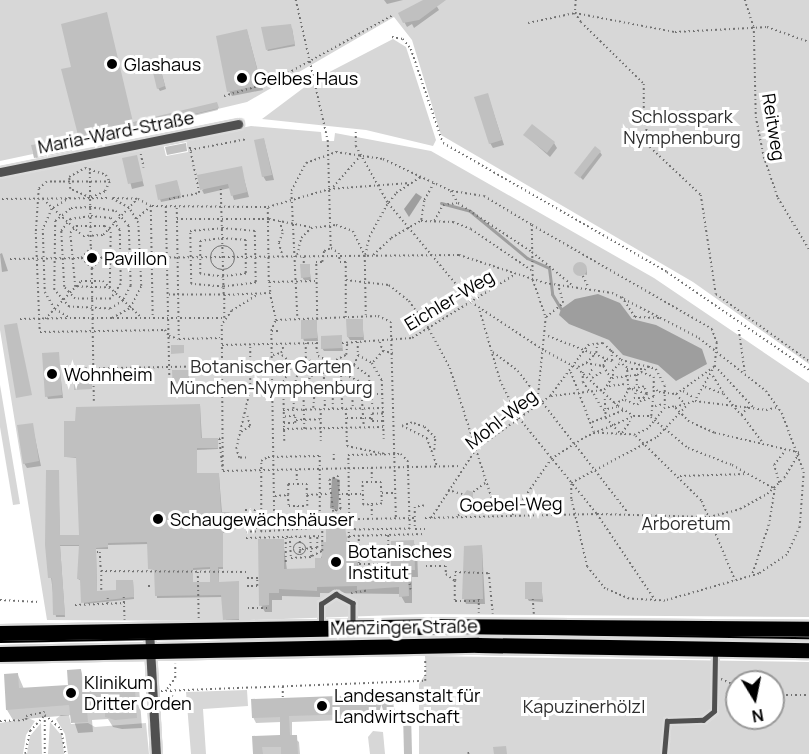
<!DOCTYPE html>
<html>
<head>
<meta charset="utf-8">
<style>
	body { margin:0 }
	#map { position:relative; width:809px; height:754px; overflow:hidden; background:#fff; font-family:Manrope,sans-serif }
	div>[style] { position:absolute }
	.green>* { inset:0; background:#d7d7d7 }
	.water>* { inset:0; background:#9e9e9e }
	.shadow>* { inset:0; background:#0003 }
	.stream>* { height:3px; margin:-1.5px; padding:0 1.5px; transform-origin:1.5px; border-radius:1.5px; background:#9e9e9e }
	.building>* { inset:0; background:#c0c0c0 }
	.round { border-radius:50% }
	.path>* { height:1.5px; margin-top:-0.75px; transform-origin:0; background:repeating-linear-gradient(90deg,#727272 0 1.5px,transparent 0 4.5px) }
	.path>.ring { margin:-0.75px; padding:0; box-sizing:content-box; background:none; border:1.5px solid #727272; border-radius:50% }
	.roads { filter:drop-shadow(2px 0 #dbdbdb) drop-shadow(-2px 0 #dbdbdb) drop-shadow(0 2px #dbdbdb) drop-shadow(0 -2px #dbdbdb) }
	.lane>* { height:4.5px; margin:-2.25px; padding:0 2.25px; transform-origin:2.25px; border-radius:2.25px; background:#505050 }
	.street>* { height:9px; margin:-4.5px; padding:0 4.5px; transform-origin:4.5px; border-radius:4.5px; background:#505050 }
	.primary>* { height:15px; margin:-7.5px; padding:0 7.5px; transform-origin:7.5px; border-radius:7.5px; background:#000 }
	.tram>* { height:1.5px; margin:-0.75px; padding:0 0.75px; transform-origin:0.75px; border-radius:0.75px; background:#000 }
	.dots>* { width:16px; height:16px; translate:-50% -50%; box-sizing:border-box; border:3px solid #fff; border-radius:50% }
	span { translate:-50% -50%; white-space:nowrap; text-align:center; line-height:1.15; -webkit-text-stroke:6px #fff; paint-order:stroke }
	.poi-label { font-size:18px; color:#000 }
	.left { translate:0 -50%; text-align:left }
	.park-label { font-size:18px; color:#2e2e2e }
	.street-label { font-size:18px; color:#000 }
	.north { position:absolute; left:725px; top:670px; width:60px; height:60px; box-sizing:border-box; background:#fff; border:2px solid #999; border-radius:50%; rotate:170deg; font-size:16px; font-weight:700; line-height:24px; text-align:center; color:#000 }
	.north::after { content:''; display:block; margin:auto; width:21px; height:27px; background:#000; clip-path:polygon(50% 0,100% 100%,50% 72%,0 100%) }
</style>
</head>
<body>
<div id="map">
	<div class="green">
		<i style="clip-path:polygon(0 0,809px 0,809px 364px,693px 282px,441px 135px,412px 40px,394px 17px,247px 102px,71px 144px,69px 137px,32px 145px,33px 154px,0 161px)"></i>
		<i style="clip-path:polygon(393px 39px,406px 47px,436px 140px,433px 146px,366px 130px,262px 119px,314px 80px)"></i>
		<i style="clip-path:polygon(251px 126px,321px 132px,322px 141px,334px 141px,335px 133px,431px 151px,654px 278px,809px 383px,809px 617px,426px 614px,223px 621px,47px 620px,0 330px,0 176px,163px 143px,166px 156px,188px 152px,186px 139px)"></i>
		<i style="clip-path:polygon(0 385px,20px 504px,13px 505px,0 427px)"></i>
		<i style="clip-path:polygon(434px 630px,809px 635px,809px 645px,220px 644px,220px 634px)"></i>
		<i style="clip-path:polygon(evenodd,425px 656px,809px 662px,809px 754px,419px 754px,419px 684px,426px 673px,425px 656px,737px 682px,773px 682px,773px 718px,737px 718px,737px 682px)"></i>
		<i style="clip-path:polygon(247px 690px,248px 706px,203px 709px,206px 754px,191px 754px,186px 692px)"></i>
		<i style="clip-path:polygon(61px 715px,69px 715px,71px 724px,88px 723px,95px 727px,146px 723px,149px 754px,68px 754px,65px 734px,56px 719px)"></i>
		<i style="clip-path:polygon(28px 718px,35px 721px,26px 735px,23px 754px,0 754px,0 723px)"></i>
		<i style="clip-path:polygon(50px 722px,62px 736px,64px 754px,48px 754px)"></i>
		<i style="clip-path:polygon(41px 723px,42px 754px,27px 754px,30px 736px)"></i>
		<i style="clip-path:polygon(373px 731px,383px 732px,385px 754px,370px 754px,368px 737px)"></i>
	</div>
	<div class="water">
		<i style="clip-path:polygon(416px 193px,422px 197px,409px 217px,404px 209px)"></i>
		<i style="clip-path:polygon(598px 294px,620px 303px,632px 319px,656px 325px,702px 349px,707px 364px,676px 381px,658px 365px,623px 355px,609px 340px,569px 324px,559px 315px,561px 309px,575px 299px)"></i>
		<i style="clip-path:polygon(332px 477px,340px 480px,338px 511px,330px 508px)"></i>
	</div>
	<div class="shadow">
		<i style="clip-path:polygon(384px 0,403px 0,387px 4px)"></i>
		<i style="clip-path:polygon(427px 0,433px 0,439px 10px,414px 28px,412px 24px,407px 27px,400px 14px)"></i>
		<i style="clip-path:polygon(292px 28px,295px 46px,268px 51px,267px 50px)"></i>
		<i style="clip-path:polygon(247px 31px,263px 90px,232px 96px,229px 91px)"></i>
		<i style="clip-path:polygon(159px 64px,166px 89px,160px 91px,158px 88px)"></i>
		<i style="clip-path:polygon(357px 72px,360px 77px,356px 79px,353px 74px)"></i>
		<i style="clip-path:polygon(489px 99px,504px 145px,493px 148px,490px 143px)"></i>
		<i style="clip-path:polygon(217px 105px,218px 110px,71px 146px,72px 151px,36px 158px,33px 147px)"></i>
		<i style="clip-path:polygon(525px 135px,554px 143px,557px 148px,550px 157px)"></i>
		<i style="clip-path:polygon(264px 140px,274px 180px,266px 181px,263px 176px)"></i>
		<i style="clip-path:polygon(600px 152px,602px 155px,583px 180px,576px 173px)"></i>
		<i style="clip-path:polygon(136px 157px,144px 186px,132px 189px,124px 159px)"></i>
		<i style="clip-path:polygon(241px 168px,249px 197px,234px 200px,230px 188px,204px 194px,202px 190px)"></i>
		<i style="clip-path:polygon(177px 182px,181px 198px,161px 202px,160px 199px)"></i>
		<i style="clip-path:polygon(2px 253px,8px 271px,2px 272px,0 254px)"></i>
		<i style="clip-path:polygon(90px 255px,96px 257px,97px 263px,88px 261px)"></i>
		<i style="clip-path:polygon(578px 264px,587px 270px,587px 275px,576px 272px)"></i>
		<i style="clip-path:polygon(309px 266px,311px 280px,304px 280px,302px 277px)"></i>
		<i style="clip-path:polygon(362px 320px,364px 340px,350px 340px,348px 337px)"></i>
		<i style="clip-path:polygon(316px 321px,318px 341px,304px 341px,303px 338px)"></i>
		<i style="clip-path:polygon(341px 337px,343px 351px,324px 351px,322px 348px)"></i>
		<i style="clip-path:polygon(58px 354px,63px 398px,48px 399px,47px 396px)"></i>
		<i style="clip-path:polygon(evenodd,200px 405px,202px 440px,217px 439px,218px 449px,197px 450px,197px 475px,219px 476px,222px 513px,239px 524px,236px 529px,223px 533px,223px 569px,219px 569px,219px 583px,239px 585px,239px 621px,226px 621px,223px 597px,157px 598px,156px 570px,150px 569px,149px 544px,108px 545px,108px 549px,96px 549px,97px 592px,118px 592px,133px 581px,134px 599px,84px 604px,82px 581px,78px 579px,80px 546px,60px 546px,65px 617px,56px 617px,46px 536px,58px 471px,60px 537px,80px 536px,78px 458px,66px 457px,200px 405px,212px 569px,212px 583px,193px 584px,193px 570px,212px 569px)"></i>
		<i style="clip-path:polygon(32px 424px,41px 466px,27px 468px,24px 463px)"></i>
		<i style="clip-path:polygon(472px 494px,474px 502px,467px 506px,464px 496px)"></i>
		<i style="clip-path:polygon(344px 529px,352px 559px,356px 559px,360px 569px,393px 568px,413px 542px,417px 549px,418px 577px,412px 577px,412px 603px,405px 603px,400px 594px,320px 593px,320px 597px,282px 596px,282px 600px,272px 600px,272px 612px,265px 612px,261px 605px,283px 540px,287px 570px,316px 570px,327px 543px)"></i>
		<i style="clip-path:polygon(482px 547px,485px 604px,466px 604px,464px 599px)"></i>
		<i style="clip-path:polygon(541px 583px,543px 602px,529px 601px,527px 598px)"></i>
		<i style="clip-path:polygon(81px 670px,87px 693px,133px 677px,139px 687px,142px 728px,122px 729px,113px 727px,108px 719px,92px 720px,93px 732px,78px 733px,72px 715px,13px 720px,7px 710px,18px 675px,24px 689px,69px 686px)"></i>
		<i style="clip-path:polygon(392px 696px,396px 718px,292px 722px,292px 736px,299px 742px,300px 754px,254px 754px,254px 738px,282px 737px,281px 722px,256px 723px,253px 717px)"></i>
	</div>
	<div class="stream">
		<i style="left:441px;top:203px;width:30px;rotate:15deg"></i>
		<i style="left:470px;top:211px;width:74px;rotate:39.5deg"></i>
		<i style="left:527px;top:258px;width:24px;rotate:24deg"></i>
		<i style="left:549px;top:268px;width:26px;rotate:83deg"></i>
		<i style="left:552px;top:294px;width:17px;rotate:59deg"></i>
	</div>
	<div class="building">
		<i style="clip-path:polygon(423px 0,446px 0,419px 20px,403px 23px,398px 13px)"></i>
		<i style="clip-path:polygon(107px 12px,133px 122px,217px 102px,219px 108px,71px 144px,73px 150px,34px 158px,31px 145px,78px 135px,61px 69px,71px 67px,61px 24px)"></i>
		<i style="clip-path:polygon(291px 24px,295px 44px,266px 50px,261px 27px)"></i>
		<i style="clip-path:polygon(247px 29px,261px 85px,227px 92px,216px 36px)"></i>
		<i style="clip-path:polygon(159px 62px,165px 86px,157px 89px,151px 64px)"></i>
		<i style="clip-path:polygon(488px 93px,502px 140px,489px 144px,474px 97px)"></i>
		<i style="clip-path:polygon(532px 124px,555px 142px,547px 153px,523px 135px)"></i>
		<i style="clip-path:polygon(264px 138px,272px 175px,262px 177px,254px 140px)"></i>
		<i style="clip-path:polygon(186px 143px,187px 151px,167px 155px,165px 147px)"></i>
		<i style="clip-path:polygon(595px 146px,601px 151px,580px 178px,574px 173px)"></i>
		<i style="clip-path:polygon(137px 155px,143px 181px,128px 184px,122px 158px)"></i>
		<i style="clip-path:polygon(242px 166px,247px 192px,231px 196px,228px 184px,200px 190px,197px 175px)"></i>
		<i style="clip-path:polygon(177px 180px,181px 195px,158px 200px,155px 185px)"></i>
		<i class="round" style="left:86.5px;top:252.5px;width:11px;height:11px"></i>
		<i class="round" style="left:573px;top:262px;width:14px;height:14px"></i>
		<i style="clip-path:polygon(300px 264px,310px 264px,310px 277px,301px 278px)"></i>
		<i style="clip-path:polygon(346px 319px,363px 319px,363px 337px,347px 337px)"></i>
		<i style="clip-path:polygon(301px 320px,317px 320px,317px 338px,301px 339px)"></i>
		<i style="clip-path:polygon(17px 323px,32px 395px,16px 398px,4px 325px)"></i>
		<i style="clip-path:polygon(342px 335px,342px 348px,321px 349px,321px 336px)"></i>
		<i style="clip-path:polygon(171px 345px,184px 345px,184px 353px,171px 354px)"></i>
		<i style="clip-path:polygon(59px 352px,62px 395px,45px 397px,42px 353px)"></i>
		<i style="clip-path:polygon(172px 370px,189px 370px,189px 389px,173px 390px)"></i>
		<i style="clip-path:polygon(74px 371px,92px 371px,92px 389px,74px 390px)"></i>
		<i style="clip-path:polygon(evenodd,200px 404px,201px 438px,218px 438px,218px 448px,197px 448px,197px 473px,219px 473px,221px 512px,229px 512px,239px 521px,235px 528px,223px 531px,223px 567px,218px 567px,219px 582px,239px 581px,239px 619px,223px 620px,221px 595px,155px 596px,154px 569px,148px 569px,147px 542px,108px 543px,108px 547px,96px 548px,97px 591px,116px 590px,116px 580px,133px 580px,134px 597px,81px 603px,80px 579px,77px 579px,79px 545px,60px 545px,65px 615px,53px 615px,52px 578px,48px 578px,45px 545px,46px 470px,59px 470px,60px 535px,79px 535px,76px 457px,64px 457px,64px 421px,75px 421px,76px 407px,200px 404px,210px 567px,210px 582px,193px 582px,193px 568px,210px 567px)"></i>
		<i style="clip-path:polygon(33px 423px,39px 461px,23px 464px,17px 425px)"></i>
		<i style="clip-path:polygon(467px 490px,473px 492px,473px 499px,464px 504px,460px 500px)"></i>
		<i style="clip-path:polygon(345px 527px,350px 557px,357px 557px,357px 567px,391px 567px,391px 541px,414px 540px,415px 570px,408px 570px,409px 596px,399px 597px,399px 587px,357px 590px,357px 586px,317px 587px,317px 591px,279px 589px,279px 593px,269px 593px,269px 605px,259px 606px,258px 539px,284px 539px,284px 569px,315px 568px,315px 558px,322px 558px,321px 542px,326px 542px,326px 528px)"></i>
		<i style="clip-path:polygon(482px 545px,483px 599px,462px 599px,464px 546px)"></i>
		<i style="clip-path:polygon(525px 582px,542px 582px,542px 599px,525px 599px)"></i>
		<i style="clip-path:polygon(81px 669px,83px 692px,97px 691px,96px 678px,134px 676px,137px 718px,115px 720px,105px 717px,105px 709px,87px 710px,88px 722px,71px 723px,69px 705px,6px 710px,4px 674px,18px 673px,19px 688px,68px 685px,67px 670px)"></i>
		<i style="clip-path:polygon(393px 694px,393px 713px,289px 716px,290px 735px,297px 735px,298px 754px,281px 754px,281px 747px,262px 747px,263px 754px,253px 754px,252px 736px,280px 735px,280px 717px,252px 718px,251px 699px)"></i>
		<i style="clip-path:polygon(403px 713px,411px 713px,412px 754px,404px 754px)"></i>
		<i style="clip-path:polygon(506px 746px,507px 754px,494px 754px,493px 747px)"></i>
	</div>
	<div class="path">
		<i style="left:296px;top:0;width:145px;rotate:77.2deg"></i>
		<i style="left:328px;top:141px;width:107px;rotate:88.4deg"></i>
		<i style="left:576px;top:0;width:13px;rotate:94deg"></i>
		<i style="left:575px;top:13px;width:11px;rotate:56deg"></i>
		<i style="left:581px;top:22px;width:88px;rotate:44.5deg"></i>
		<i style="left:644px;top:84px;width:32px;rotate:90deg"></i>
		<i style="left:644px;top:116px;width:32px;rotate:79deg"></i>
		<i style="left:650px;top:147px;width:70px;rotate:43.3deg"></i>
		<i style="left:701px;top:195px;width:100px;rotate:81.4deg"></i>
		<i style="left:716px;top:294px;width:115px;rotate:35.8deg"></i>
		<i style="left:745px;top:0;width:28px;rotate:72deg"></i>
		<i style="left:754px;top:27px;width:90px;rotate:88.7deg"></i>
		<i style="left:756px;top:117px;width:41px;rotate:78.7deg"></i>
		<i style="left:764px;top:157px;width:43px;rotate:71.1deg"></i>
		<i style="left:778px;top:198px;width:60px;rotate:58.7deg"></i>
		<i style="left:528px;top:23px;width:48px;rotate:-12deg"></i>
		<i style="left:575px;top:13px;width:102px;rotate:10.8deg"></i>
		<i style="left:675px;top:32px;width:92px;rotate:-3.1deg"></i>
		<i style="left:767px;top:27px;width:45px;rotate:19.7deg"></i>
		<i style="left:392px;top:37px;width:11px;rotate:10deg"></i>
		<i style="left:403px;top:39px;width:13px;rotate:51deg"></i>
		<i style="left:411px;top:49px;width:99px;rotate:71.2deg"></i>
		<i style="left:443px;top:143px;width:258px;rotate:29.9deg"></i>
		<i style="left:667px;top:272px;width:173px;rotate:34.6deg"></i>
		<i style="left:224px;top:96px;width:50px;rotate:-16.3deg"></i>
		<i style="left:272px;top:82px;width:138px;rotate:-29deg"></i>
		<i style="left:356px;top:132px;width:14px;rotate:90deg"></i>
		<i style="left:356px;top:146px;width:65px;rotate:60.7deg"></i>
		<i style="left:388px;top:203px;width:129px;rotate:50deg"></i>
		<i style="left:471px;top:302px;width:89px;rotate:33.5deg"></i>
		<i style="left:545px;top:351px;width:36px;rotate:28deg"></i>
		<i style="left:577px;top:368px;width:56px;rotate:42.8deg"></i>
		<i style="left:618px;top:406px;width:19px;rotate:32deg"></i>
		<i style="left:634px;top:416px;width:16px"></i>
		<i style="left:190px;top:150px;width:58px;rotate:-10.9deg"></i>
		<i style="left:141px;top:154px;width:14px;rotate:78deg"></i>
		<i style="left:85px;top:168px;width:22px;rotate:18deg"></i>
		<i style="left:106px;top:175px;width:8px;rotate:60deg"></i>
		<i style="left:110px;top:182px;width:11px;rotate:117deg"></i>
		<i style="left:105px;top:192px;width:16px;rotate:158deg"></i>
		<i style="left:90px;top:198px;width:22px;rotate:-156deg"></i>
		<i style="left:70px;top:189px;width:12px;rotate:-95deg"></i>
		<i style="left:69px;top:177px;width:18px;rotate:-29deg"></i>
		<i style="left:90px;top:168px;width:79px;rotate:89.3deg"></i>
		<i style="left:110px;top:182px;width:63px;rotate:180deg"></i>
		<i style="left:47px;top:182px;width:11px;rotate:139deg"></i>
		<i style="left:39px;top:189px;width:44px;rotate:93.9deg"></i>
		<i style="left:36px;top:233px;width:99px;rotate:87.7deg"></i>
		<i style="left:40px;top:332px;width:125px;rotate:-0.9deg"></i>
		<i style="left:165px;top:330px;width:7px;rotate:56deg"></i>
		<i style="left:169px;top:336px;width:10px;rotate:17deg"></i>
		<i style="left:179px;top:339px;width:41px;rotate:-1.4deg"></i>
		<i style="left:333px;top:187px;width:43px;rotate:-48.8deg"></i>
		<i style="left:221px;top:189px;width:106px;rotate:88.4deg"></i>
		<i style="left:224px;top:295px;width:46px;rotate:-2.5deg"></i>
		<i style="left:270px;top:293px;width:28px;rotate:77deg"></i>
		<i style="left:276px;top:320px;width:102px;rotate:-2.2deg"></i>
		<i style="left:378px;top:316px;width:14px;rotate:25deg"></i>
		<i style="left:391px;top:322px;width:196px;rotate:88.5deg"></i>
		<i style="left:452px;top:191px;width:32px;rotate:9deg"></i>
		<i style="left:484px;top:196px;width:56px;rotate:31.1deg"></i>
		<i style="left:532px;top:225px;width:55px;rotate:89deg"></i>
		<i style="left:533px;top:280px;width:39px;rotate:71deg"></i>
		<i style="left:546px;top:317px;width:82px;rotate:95.6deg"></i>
		<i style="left:70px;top:198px;width:21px;rotate:149deg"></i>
		<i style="left:52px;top:209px;width:22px;rotate:114deg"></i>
		<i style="left:43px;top:229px;width:63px;rotate:88.2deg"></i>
		<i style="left:45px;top:292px;width:20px;rotate:60deg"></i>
		<i style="left:55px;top:309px;width:17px;rotate:31deg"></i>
		<i style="left:70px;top:318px;width:42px"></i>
		<i style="left:112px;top:318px;width:21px;rotate:-29deg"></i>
		<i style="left:130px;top:308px;width:25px;rotate:-63deg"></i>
		<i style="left:141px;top:286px;width:63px;rotate:-92.7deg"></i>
		<i style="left:138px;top:223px;width:17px;rotate:-121deg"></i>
		<i style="left:129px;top:208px;width:21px;rotate:-152deg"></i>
		<i style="left:113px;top:198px;width:25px;rotate:2deg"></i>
		<i style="left:138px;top:199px;width:15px;rotate:28deg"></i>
		<i style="left:151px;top:206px;width:112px;rotate:89deg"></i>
		<i style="left:2px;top:199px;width:106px;rotate:-0.5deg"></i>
		<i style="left:43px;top:199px;width:54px;rotate:42.8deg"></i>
		<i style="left:83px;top:236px;width:20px;rotate:-3deg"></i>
		<i style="left:103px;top:235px;width:50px;rotate:-46.6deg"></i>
		<i style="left:169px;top:199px;width:31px;rotate:-11deg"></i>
		<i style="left:199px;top:193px;width:49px;rotate:-101.8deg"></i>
		<i style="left:152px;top:206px;width:116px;rotate:0.5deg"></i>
		<i style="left:268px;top:207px;width:64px;rotate:-16.4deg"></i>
		<i style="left:329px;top:189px;width:81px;rotate:-4.2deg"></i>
		<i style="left:90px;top:207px;width:26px;rotate:9deg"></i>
		<i style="left:116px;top:211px;width:20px;rotate:49deg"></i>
		<i style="left:129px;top:226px;width:60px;rotate:88.1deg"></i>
		<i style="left:131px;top:286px;width:17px;rotate:118deg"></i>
		<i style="left:123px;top:301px;width:15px;rotate:148deg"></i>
		<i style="left:110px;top:309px;width:41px;rotate:-177.2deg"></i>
		<i style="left:69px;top:307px;width:23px;rotate:-131deg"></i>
		<i style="left:54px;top:290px;width:69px;rotate:-89.2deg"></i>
		<i style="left:55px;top:221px;width:21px;rotate:-39deg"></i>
		<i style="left:71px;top:208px;width:19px;rotate:-3deg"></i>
		<i style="left:166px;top:207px;width:192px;rotate:88.8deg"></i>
		<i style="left:177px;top:208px;width:130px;rotate:89.1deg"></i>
		<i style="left:268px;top:208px;width:74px;rotate:89.2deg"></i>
		<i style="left:91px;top:216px;width:20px;rotate:6deg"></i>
		<i style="left:111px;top:218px;width:15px;rotate:53deg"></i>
		<i style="left:120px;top:230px;width:54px;rotate:88.9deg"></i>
		<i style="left:121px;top:284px;width:18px;rotate:124deg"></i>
		<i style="left:111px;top:299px;width:36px;rotate:180deg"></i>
		<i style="left:75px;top:299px;width:16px;rotate:-133deg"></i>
		<i style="left:64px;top:287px;width:56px;rotate:-93.1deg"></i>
		<i style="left:61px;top:231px;width:15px;rotate:-53deg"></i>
		<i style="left:70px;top:219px;width:21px;rotate:-8deg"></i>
		<i style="left:136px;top:219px;width:18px;rotate:-41deg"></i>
		<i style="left:177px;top:219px;width:92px"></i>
		<i style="left:269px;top:219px;width:42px;rotate:11deg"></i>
		<i style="left:421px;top:220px;width:20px;rotate:-81deg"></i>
		<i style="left:424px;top:200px;width:20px;rotate:-60deg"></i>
		<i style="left:280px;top:221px;width:12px;rotate:76deg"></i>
		<i style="left:283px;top:233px;width:11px;rotate:112deg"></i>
		<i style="left:279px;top:243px;width:15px;rotate:74deg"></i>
		<i style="left:434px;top:221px;width:18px;rotate:-61deg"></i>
		<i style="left:443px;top:205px;width:14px;rotate:-8deg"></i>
		<i style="left:532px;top:225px;width:208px;rotate:30deg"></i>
		<i style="left:712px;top:329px;width:15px;rotate:70deg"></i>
		<i style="left:717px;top:343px;width:23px;rotate:95deg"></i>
		<i style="left:715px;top:366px;width:40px;rotate:119.7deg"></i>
		<i style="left:76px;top:226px;width:29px"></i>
		<i style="left:105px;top:226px;width:8px;rotate:45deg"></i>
		<i style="left:111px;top:232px;width:56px;rotate:91deg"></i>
		<i style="left:110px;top:288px;width:35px;rotate:-178deg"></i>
		<i style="left:75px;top:287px;width:54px;rotate:-95.3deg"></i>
		<i style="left:70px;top:233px;width:9px;rotate:-49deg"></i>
		<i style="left:222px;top:228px;width:33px;rotate:5deg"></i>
		<i style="left:255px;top:231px;width:52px;rotate:88.9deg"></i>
		<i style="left:256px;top:283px;width:33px;rotate:173deg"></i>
		<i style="left:223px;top:287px;width:32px;rotate:-175deg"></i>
		<i style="left:191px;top:284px;width:53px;rotate:-91.1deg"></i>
		<i style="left:190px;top:231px;width:32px;rotate:-5deg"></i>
		<i style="left:222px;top:238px;width:24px;rotate:5deg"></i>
		<i style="left:246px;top:240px;width:34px;rotate:90deg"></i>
		<i style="left:246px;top:274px;width:23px;rotate:173deg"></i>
		<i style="left:223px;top:277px;width:23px;rotate:-173deg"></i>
		<i style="left:200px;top:274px;width:33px;rotate:-90deg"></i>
		<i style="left:200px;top:241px;width:22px;rotate:-8deg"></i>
		<i class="ring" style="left:211px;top:246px;width:22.5px;height:22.5px"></i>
		<i style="left:297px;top:255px;width:17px;rotate:-77deg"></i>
		<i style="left:301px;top:238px;width:14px;rotate:-45deg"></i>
		<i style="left:311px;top:228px;width:25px;rotate:-7deg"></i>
		<i style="left:336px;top:225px;width:18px;rotate:19deg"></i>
		<i style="left:353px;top:231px;width:28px;rotate:64deg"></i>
		<i style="left:365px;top:256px;width:59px;rotate:89deg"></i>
		<i style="left:365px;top:255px;width:18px;rotate:-77deg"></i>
		<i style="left:369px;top:237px;width:35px;rotate:-61deg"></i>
		<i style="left:386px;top:206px;width:16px;rotate:-52deg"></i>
		<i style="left:396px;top:193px;width:31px;rotate:-33deg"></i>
		<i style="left:373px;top:255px;width:25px;rotate:-43deg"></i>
		<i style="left:391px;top:238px;width:34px;rotate:-30deg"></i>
		<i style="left:421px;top:221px;width:32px;rotate:2deg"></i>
		<i style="left:453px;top:222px;width:19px;rotate:21deg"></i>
		<i style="left:471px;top:229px;width:73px;rotate:34.3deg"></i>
		<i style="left:304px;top:257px;width:7px;rotate:90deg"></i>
		<i style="left:102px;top:258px;width:357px;rotate:-0.5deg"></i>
		<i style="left:459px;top:255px;width:90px;rotate:18deg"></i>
		<i style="left:545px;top:283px;width:68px;rotate:8.5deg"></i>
		<i style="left:612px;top:293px;width:98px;rotate:27.3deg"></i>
		<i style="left:699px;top:338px;width:85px;rotate:38.3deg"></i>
		<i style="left:766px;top:391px;width:27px;rotate:54deg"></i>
		<i style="left:782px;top:413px;width:63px;rotate:69.6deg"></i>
		<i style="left:804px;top:472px;width:55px;rotate:94.2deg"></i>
		<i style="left:800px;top:527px;width:31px;rotate:115deg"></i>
		<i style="left:787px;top:555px;width:34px;rotate:146deg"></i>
		<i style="left:759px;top:574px;width:98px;rotate:164deg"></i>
		<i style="left:665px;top:601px;width:36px;rotate:-177deg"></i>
		<i style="left:629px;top:599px;width:26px;rotate:-157deg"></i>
		<i style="left:605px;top:589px;width:28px;rotate:-129deg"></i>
		<i style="left:587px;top:567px;width:70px;rotate:-103.2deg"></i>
		<i style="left:571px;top:499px;width:16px;rotate:-90deg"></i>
		<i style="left:571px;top:483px;width:98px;rotate:-28.1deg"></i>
		<i style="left:657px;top:437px;width:44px;rotate:-46.8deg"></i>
		<i style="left:10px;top:259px;width:71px;rotate:-0.8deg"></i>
		<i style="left:81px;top:258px;width:14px;rotate:-45deg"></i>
		<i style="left:91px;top:248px;width:15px;rotate:42deg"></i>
		<i style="left:102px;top:258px;width:15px;rotate:132deg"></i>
		<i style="left:92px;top:269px;width:16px;rotate:-135deg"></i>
		<i style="left:92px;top:269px;width:132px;rotate:89.1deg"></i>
		<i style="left:583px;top:276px;width:13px;rotate:63deg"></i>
		<i style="left:346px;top:280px;width:43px;rotate:6.6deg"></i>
		<i style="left:389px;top:285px;width:26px;rotate:39deg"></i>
		<i style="left:409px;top:301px;width:34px;rotate:54deg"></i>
		<i style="left:429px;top:329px;width:44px;rotate:61.7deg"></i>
		<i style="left:450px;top:368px;width:153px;rotate:72.2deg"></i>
		<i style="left:270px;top:292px;width:10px;rotate:-96deg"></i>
		<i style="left:269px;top:282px;width:46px;rotate:-1.2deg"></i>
		<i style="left:256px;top:296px;width:28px;rotate:148deg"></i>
		<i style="left:232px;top:311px;width:17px;rotate:126deg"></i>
		<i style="left:222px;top:325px;width:146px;rotate:89.6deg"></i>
		<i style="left:223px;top:471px;width:238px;rotate:-1.2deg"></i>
		<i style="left:622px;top:297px;width:24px;rotate:57deg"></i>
		<i style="left:635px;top:317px;width:27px;rotate:2deg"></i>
		<i style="left:480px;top:311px;width:72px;rotate:73.8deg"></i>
		<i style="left:500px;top:380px;width:42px;rotate:63.4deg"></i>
		<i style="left:519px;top:418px;width:124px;rotate:50.9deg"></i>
		<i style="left:597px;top:514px;width:105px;rotate:55.9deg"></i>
		<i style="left:297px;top:316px;width:125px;rotate:-92.7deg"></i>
		<i style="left:291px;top:191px;width:32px;rotate:-62deg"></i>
		<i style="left:306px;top:163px;width:32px;rotate:-20deg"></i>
		<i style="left:336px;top:152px;width:48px;rotate:8.5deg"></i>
		<i style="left:383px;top:159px;width:75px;rotate:25.2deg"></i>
		<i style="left:451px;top:191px;width:14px;rotate:60deg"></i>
		<i style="left:458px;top:203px;width:89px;rotate:33.5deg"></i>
		<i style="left:532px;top:252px;width:52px;rotate:39.5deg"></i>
		<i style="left:546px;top:317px;width:22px;rotate:-39deg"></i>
		<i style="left:563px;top:303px;width:18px;rotate:-106deg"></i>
		<i style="left:113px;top:318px;width:111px"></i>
		<i style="left:224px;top:318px;width:23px;rotate:-90deg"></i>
		<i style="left:224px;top:295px;width:56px;rotate:180deg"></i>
		<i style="left:20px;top:319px;width:49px;rotate:-1.2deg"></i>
		<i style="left:45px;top:319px;width:52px;rotate:-46.5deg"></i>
		<i style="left:81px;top:281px;width:22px"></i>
		<i style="left:103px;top:281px;width:52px;rotate:43.5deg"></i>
		<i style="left:317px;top:320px;width:58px;rotate:-91deg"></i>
		<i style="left:316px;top:262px;width:6px"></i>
		<i style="left:322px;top:262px;width:11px;rotate:-80deg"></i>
		<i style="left:324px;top:251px;width:8px;rotate:-23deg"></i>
		<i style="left:331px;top:248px;width:9px;rotate:32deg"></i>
		<i style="left:339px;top:253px;width:9px;rotate:84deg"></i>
		<i style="left:340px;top:262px;width:6px"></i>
		<i style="left:346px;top:262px;width:57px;rotate:90deg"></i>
		<i style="left:739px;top:330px;width:42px;rotate:81.9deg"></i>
		<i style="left:272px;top:331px;width:6px"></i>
		<i style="left:548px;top:336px;width:69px;rotate:21.3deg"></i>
		<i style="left:612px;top:361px;width:11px;rotate:-95deg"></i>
		<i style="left:358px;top:342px;width:13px;rotate:90deg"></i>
		<i style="left:380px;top:342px;width:9px;rotate:72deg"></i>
		<i style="left:383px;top:351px;width:10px;rotate:11deg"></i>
		<i style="left:306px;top:343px;width:13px;rotate:90deg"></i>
		<i style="left:316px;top:343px;width:13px;rotate:81deg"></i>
		<i style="left:318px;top:356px;width:15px;rotate:23deg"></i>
		<i style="left:332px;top:362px;width:16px;rotate:-27deg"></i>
		<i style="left:346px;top:355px;width:12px;rotate:-85deg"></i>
		<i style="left:342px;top:343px;width:70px;rotate:-4.1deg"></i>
		<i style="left:412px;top:338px;width:120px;rotate:-31.7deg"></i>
		<i style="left:222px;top:345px;width:99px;rotate:-1.2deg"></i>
		<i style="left:493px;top:352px;width:31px;rotate:37deg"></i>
		<i style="left:518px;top:371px;width:180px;rotate:52.2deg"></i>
		<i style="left:596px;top:353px;width:10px;rotate:-84deg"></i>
		<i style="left:273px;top:355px;width:8px;rotate:-14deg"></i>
		<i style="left:281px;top:353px;width:9px;rotate:-72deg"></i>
		<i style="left:282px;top:355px;width:13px;rotate:39deg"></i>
		<i style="left:332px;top:362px;width:10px;rotate:84deg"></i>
		<i style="left:373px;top:362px;width:15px;rotate:-48deg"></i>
		<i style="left:586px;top:363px;width:11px;rotate:-45deg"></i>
		<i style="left:354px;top:365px;width:19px;rotate:36deg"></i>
		<i style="left:369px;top:376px;width:31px;rotate:83deg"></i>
		<i style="left:578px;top:367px;width:9px;rotate:-27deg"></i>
		<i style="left:586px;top:363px;width:17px;rotate:10deg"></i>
		<i style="left:603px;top:366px;width:9px;rotate:-69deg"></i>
		<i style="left:63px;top:369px;width:157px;rotate:-1.1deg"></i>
		<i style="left:627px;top:369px;width:17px"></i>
		<i style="left:571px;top:372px;width:64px;rotate:69deg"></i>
		<i style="left:583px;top:372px;width:10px;rotate:90deg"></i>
		<i style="left:583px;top:382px;width:12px;rotate:55deg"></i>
		<i style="left:641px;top:372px;width:14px;rotate:21deg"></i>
		<i style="left:654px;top:377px;width:20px;rotate:90deg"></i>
		<i style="left:654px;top:397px;width:12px;rotate:160deg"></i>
		<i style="left:589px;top:375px;width:9px;rotate:-63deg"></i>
		<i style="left:637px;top:375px;width:11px;rotate:90deg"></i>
		<i style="left:613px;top:376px;width:5px;rotate:-101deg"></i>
		<i style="left:612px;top:371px;width:10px;rotate:-45deg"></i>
		<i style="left:713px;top:376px;width:19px;rotate:58deg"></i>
		<i style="left:592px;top:378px;width:13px;rotate:-32deg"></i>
		<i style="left:612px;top:378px;width:25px;rotate:-7deg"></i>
		<i style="left:637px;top:375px;width:16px;rotate:-35deg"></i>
		<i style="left:333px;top:385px;width:23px;rotate:90deg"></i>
		<i style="left:609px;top:386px;width:17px;rotate:-7deg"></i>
		<i style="left:653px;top:387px;width:8px;rotate:40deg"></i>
		<i style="left:659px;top:392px;width:17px;rotate:7deg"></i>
		<i style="left:676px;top:394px;width:48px;rotate:-35.7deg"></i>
		<i style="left:715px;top:366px;width:56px;rotate:47.2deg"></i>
		<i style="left:705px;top:387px;width:20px;rotate:20deg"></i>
		<i style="left:724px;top:394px;width:27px;rotate:51deg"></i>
		<i style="left:741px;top:415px;width:12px;rotate:-48deg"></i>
		<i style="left:632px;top:389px;width:16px;rotate:18deg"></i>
		<i style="left:683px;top:391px;width:13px;rotate:32deg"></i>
		<i style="left:636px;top:393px;width:5px;rotate:112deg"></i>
		<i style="left:634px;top:398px;width:10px"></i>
		<i style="left:354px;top:394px;width:28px"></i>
		<i style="left:594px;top:394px;width:18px;rotate:61deg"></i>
		<i style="left:603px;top:410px;width:14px;rotate:-12deg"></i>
		<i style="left:676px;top:394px;width:13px;rotate:48deg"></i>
		<i style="left:325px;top:395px;width:16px"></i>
		<i style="left:284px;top:396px;width:28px;rotate:-2deg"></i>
		<i style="left:551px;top:396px;width:53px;rotate:-6.5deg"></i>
		<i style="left:604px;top:390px;width:13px;rotate:-58deg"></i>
		<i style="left:611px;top:379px;width:15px;rotate:-122deg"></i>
		<i style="left:605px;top:399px;width:19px;rotate:87deg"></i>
		<i style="left:606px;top:418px;width:23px;rotate:47deg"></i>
		<i style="left:625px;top:400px;width:13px;rotate:23deg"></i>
		<i style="left:637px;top:405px;width:15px;rotate:-48deg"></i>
		<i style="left:647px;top:394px;width:8px;rotate:-113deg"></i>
		<i style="left:644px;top:387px;width:15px;rotate:172deg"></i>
		<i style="left:614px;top:403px;width:8px;rotate:-14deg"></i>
		<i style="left:622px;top:401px;width:13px;rotate:-61deg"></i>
		<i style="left:628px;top:390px;width:22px;rotate:-93deg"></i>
		<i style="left:627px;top:368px;width:9px;rotate:-144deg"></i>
		<i style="left:655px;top:406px;width:9px;rotate:-13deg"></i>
		<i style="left:675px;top:407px;width:21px;rotate:-17deg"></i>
		<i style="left:695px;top:401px;width:72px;rotate:7.2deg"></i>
		<i style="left:766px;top:410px;width:13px;rotate:-13deg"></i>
		<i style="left:313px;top:408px;width:22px;rotate:-85deg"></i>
		<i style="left:315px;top:386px;width:26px;rotate:-4deg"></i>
		<i style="left:341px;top:384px;width:11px;rotate:15deg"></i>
		<i style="left:352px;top:387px;width:21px;rotate:87deg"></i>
		<i style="left:293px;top:409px;width:32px;rotate:-85deg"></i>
		<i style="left:296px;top:377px;width:19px;rotate:-39deg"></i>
		<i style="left:321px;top:409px;width:32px;rotate:90deg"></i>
		<i style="left:342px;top:409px;width:36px;rotate:-92deg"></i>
		<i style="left:341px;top:373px;width:22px;rotate:24deg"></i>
		<i style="left:361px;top:382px;width:45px;rotate:86.2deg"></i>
		<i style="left:346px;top:409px;width:37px;rotate:88deg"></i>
		<i style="left:347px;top:446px;width:40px;rotate:12deg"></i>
		<i style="left:283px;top:410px;width:100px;rotate:-1.1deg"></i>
		<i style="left:383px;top:414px;width:11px;rotate:180deg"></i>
		<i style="left:372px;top:414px;width:7px;rotate:90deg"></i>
		<i style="left:372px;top:421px;width:12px"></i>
		<i style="left:742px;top:415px;width:34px;rotate:53deg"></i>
		<i style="left:651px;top:416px;width:18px;rotate:-84deg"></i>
		<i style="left:651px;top:417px;width:48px;rotate:40deg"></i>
		<i style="left:688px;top:448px;width:47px;rotate:21.1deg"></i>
		<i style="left:732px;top:465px;width:49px;rotate:29.2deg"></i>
		<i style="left:775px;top:489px;width:36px;rotate:99deg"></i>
		<i style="left:769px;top:525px;width:54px;rotate:108.4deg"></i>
		<i style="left:347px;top:418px;width:25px"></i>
		<i style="left:296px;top:420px;width:25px;rotate:-2deg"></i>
		<i style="left:592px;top:422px;width:35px;rotate:-20deg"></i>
		<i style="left:284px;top:423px;width:11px"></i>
		<i style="left:295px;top:423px;width:7px;rotate:-90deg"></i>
		<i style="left:295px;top:416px;width:10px;rotate:174deg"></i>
		<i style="left:283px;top:429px;width:100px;rotate:-1.1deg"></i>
		<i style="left:304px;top:429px;width:43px;rotate:-91.3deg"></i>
		<i style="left:303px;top:386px;width:13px;rotate:-51deg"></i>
		<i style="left:311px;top:376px;width:13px;rotate:-13deg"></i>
		<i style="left:324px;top:373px;width:36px;rotate:88deg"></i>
		<i style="left:241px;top:432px;width:11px;rotate:-34deg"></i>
		<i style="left:250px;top:426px;width:10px;rotate:-107deg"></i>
		<i style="left:622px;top:433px;width:14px;rotate:-56deg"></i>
		<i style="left:636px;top:436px;width:93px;rotate:44.6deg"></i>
		<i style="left:702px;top:501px;width:86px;rotate:67.3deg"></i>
		<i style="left:284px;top:441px;width:59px;rotate:-91deg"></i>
		<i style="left:283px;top:382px;width:21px;rotate:-61deg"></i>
		<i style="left:293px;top:364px;width:15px;rotate:-28deg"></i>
		<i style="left:306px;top:357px;width:24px;rotate:42deg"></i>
		<i style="left:324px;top:373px;width:17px"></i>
		<i style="left:341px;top:373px;width:15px;rotate:-32deg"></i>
		<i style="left:354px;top:365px;width:11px;rotate:-68deg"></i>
		<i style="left:358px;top:355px;width:16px;rotate:30deg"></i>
		<i style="left:372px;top:363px;width:20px;rotate:60deg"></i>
		<i style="left:382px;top:380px;width:59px;rotate:88.1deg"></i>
		<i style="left:434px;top:450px;width:12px;rotate:-85deg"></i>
		<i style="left:435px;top:438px;width:16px;rotate:-135deg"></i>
		<i style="left:424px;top:427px;width:13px;rotate:-162deg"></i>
		<i style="left:412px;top:423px;width:10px;rotate:163deg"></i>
		<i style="left:402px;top:426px;width:28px;rotate:26deg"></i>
		<i style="left:427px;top:438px;width:29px;rotate:70deg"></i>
		<i style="left:334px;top:454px;width:7px;rotate:90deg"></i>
		<i style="left:401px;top:454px;width:10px;rotate:45deg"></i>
		<i style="left:408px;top:461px;width:68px;rotate:88.3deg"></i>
		<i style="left:410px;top:529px;width:55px;rotate:179deg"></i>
		<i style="left:355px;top:530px;width:9px;rotate:-131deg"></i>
		<i style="left:349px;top:523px;width:68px;rotate:-90.8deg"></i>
		<i style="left:348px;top:455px;width:53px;rotate:-1.1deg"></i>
		<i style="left:320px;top:456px;width:72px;rotate:90deg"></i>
		<i style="left:320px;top:528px;width:59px;rotate:176.1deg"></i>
		<i style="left:261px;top:532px;width:71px;rotate:-90deg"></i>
		<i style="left:261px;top:461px;width:8px;rotate:-30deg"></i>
		<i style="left:268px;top:457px;width:52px;rotate:-1.1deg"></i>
		<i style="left:246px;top:458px;width:7px;rotate:180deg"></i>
		<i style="left:239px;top:458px;width:9px;rotate:-108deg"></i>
		<i style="left:236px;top:449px;width:62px;rotate:-76.9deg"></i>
		<i style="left:250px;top:389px;width:45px;rotate:-90deg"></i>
		<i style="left:222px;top:467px;width:28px;rotate:-96deg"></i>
		<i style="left:219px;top:439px;width:3px;rotate:-18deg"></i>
		<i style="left:372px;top:468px;width:13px;rotate:90deg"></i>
		<i style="left:297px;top:470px;width:13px;rotate:90deg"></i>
		<i style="left:338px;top:476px;width:33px;rotate:85deg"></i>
		<i style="left:341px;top:509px;width:9px;rotate:159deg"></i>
		<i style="left:333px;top:512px;width:32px;rotate:-97deg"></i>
		<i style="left:329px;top:480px;width:10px;rotate:-24deg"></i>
		<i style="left:680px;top:476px;width:67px;rotate:-1.7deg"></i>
		<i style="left:362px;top:482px;width:19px"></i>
		<i style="left:381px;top:482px;width:22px;rotate:87deg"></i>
		<i style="left:382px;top:504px;width:19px;rotate:177deg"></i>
		<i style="left:363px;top:505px;width:23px;rotate:-92deg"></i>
		<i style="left:779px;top:483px;width:19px;rotate:-106deg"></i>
		<i style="left:774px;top:465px;width:18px;rotate:-52deg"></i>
		<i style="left:448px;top:490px;width:15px;rotate:16deg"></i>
		<i style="left:473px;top:492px;width:15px;rotate:-37deg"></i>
		<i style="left:382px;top:493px;width:13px"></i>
		<i style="left:342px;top:494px;width:19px"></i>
		<i style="left:288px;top:495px;width:11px;rotate:-90deg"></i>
		<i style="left:288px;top:484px;width:19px"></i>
		<i style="left:307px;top:484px;width:10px;rotate:90deg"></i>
		<i style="left:275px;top:496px;width:13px;rotate:-4deg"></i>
		<i style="left:288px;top:495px;width:11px;rotate:85deg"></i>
		<i style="left:289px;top:506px;width:18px"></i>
		<i style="left:307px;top:506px;width:11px;rotate:-90deg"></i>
		<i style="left:307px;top:495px;width:22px;rotate:-3deg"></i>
		<i style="left:372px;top:505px;width:13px;rotate:90deg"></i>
		<i style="left:298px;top:506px;width:13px;rotate:90deg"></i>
		<i style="left:424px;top:506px;width:9px;rotate:174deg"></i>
		<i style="left:415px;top:507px;width:22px;rotate:90deg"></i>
		<i style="left:415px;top:529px;width:10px"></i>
		<i style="left:245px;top:510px;width:10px"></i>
		<i style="left:255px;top:510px;width:22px;rotate:87deg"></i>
		<i style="left:256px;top:532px;width:10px;rotate:180deg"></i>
		<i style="left:512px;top:515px;width:68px;rotate:-55.1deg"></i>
		<i style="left:551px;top:459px;width:40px;rotate:-32.9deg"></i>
		<i style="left:585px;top:437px;width:53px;rotate:-23.2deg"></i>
		<i style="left:458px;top:516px;width:13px;rotate:-63deg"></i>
		<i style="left:425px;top:518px;width:172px;rotate:-1.3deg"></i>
		<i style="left:597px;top:514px;width:112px;rotate:1.5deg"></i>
		<i style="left:709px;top:517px;width:32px;rotate:-14deg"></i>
		<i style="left:740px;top:509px;width:31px;rotate:-29deg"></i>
		<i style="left:767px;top:494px;width:23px;rotate:-43deg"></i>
		<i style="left:784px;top:478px;width:29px;rotate:-59deg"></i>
		<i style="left:799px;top:453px;width:87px;rotate:-166.8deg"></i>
		<i style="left:714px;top:433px;width:27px;rotate:-156deg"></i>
		<i style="left:689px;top:422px;width:21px;rotate:-135deg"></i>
		<i style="left:674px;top:407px;width:9px;rotate:174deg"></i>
		<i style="left:431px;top:518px;width:82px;rotate:-56.9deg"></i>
		<i style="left:476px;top:449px;width:91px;rotate:-35.6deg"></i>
		<i style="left:550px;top:396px;width:64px;rotate:-53.3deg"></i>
		<i style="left:588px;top:345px;width:15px;rotate:-8deg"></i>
		<i style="left:603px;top:343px;width:25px;rotate:43deg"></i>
		<i style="left:621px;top:360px;width:36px;rotate:14deg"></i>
		<i style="left:656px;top:369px;width:19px;rotate:62deg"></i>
		<i style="left:665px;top:386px;width:22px;rotate:90deg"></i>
		<i style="left:665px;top:408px;width:27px;rotate:129deg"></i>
		<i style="left:648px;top:429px;width:14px;rotate:155deg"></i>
		<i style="left:635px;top:435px;width:41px;rotate:-177.2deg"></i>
		<i style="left:274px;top:520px;width:189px;rotate:-90.9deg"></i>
		<i style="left:271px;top:331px;width:11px;rotate:-68deg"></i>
		<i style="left:255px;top:521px;width:160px;rotate:-1.1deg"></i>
		<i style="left:349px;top:523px;width:28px;rotate:90deg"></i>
		<i style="left:349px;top:551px;width:11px;rotate:22deg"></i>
		<i style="left:359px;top:535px;width:29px;rotate:90deg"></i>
		<i style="left:359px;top:564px;width:29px"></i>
		<i style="left:388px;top:564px;width:29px;rotate:-90deg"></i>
		<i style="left:349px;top:536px;width:76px;rotate:-1.5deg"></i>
		<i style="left:290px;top:537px;width:21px;rotate:87deg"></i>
		<i style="left:291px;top:558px;width:20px;rotate:-3deg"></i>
		<i style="left:311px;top:557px;width:20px;rotate:-93deg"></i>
		<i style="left:300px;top:537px;width:9px;rotate:90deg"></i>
		<i style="left:246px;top:538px;width:76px;rotate:-1.5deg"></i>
		<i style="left:286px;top:538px;width:27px;rotate:90deg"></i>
		<i class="ring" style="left:294px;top:543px;width:10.5px;height:10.5px"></i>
		<i style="left:302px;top:549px;width:15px;rotate:-4deg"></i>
		<i style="left:317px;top:548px;width:11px;rotate:-90deg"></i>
		<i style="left:300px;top:551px;width:4px;rotate:-90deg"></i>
		<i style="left:300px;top:547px;width:7px;rotate:90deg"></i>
		<i style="left:97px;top:552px;width:3px"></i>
		<i style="left:100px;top:552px;width:18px;rotate:87deg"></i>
		<i style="left:312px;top:556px;width:11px;rotate:-27deg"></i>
		<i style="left:322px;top:551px;width:28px;rotate:-90deg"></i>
		<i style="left:426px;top:566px;width:20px"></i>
		<i style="left:446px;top:566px;width:8px;rotate:90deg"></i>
		<i style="left:446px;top:574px;width:11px;rotate:38deg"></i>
		<i style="left:455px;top:581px;width:20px;rotate:90deg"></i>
		<i style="left:455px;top:601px;width:24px"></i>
		<i style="left:198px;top:572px;width:47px;rotate:88.8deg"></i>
		<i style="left:408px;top:575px;width:15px;rotate:79deg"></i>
		<i style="left:247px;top:578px;width:12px"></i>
		<i style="left:455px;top:581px;width:9px;rotate:-90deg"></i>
		<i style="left:455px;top:572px;width:34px;rotate:2deg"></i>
		<i style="left:489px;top:573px;width:41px;rotate:84.4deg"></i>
		<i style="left:148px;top:586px;width:5px"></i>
		<i style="left:247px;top:586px;width:10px"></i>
		<i style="left:257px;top:586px;width:8px;rotate:-90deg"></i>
		<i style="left:101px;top:590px;width:19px;rotate:-90deg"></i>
		<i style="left:101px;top:571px;width:146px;rotate:0.4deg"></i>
		<i style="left:351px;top:593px;width:18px;rotate:-9deg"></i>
		<i style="left:124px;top:597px;width:23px;rotate:88deg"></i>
		<i style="left:108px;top:598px;width:5px;rotate:90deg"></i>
		<i style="left:479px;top:599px;width:14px;rotate:90deg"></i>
		<i style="left:533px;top:599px;width:15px;rotate:86deg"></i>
		<i style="left:0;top:600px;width:39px;rotate:3deg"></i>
		<i style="left:75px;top:605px;width:50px;rotate:-2.3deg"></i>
		<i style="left:248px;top:608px;width:21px"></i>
		<i style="left:721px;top:679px;width:17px;rotate:24deg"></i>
		<i style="left:283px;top:687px;width:11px;rotate:90deg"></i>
		<i style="left:167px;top:689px;width:14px;rotate:-54deg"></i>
		<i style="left:175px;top:678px;width:14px;rotate:-90deg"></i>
		<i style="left:161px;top:691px;width:264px;rotate:-2.2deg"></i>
		<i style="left:425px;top:681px;width:21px;rotate:-90deg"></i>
		<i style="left:171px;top:691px;width:19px;rotate:74deg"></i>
		<i style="left:773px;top:695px;width:36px"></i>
		<i style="left:45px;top:716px;width:38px;rotate:90deg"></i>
		<i style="left:0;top:721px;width:26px;rotate:-2deg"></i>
		<i style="left:26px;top:720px;width:4px;rotate:-90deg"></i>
		<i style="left:26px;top:716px;width:19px;rotate:-12deg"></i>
		<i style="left:25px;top:754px;width:24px;rotate:-78deg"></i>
		<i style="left:30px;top:731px;width:22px;rotate:-47deg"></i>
		<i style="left:45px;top:715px;width:21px;rotate:41deg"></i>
		<i style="left:61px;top:729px;width:25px;rotate:79deg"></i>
		<i style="left:468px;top:754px;width:4px;rotate:-76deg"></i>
	</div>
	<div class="roads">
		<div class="lane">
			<i style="left:321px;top:625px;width:21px;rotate:-90deg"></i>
			<i style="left:321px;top:604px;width:18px;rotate:-34deg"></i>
			<i style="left:336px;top:594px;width:19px;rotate:28deg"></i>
			<i style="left:353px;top:603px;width:21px;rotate:90deg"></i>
			<i style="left:664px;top:754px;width:33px;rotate:-85deg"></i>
			<i style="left:667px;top:721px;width:36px;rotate:-2deg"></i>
			<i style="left:703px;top:720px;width:14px;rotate:-39deg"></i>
			<i style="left:714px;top:711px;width:60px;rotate:-89deg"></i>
		</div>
		<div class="street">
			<i style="left:0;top:172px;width:243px;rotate:-11.4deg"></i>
			<i style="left:149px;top:630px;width:124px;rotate:86.8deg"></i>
		</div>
		<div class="primary">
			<i style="left:0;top:633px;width:427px;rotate:-0.9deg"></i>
			<i style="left:427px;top:626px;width:382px;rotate:0.4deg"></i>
			<i style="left:0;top:654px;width:478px;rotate:-1.1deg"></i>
			<i style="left:478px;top:645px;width:331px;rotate:0.9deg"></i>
		</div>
	</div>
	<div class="tram">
		<i style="left:0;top:642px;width:478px;rotate:-1.1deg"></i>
		<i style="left:478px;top:633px;width:331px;rotate:0.9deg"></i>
	</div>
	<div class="dots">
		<i style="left:112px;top:64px;background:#000"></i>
		<i style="left:242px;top:78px;background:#000"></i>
		<i style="left:92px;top:258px;background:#000"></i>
		<i style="left:52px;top:374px;background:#000"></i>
		<i style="left:158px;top:519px;background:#000"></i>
		<i style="left:336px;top:562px;background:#000"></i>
		<i style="left:71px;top:693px;background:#000"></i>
		<i style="left:322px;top:706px;background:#000"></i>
	</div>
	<div class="poi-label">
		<span class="left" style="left:124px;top:64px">Glashaus</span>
		<span class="left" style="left:254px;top:78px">Gelbes Haus</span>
		<span class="left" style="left:104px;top:258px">Pavillon</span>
		<span class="left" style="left:64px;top:374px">Wohnheim</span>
		<span class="left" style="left:170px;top:519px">Schaugewächshäuser</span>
		<span class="left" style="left:348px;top:562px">Botanisches<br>Institut</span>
		<span class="left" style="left:84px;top:693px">Klinikum<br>Dritter Orden</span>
		<span class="left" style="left:334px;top:706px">Landesanstalt für<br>Landwirtschaft</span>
	</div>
	<div class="park-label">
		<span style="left:682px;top:127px">Schlosspark<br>Nymphenburg</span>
		<span style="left:271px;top:377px">Botanischer Garten<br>München-Nymphenburg</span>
		<span style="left:686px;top:523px">Arboretum</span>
		<span style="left:584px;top:706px">Kapuzinerhölzl</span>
	</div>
	<div class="street-label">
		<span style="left:774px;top:127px;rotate:81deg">Reitweg</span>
		<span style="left:116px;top:132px;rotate:-11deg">Maria-Ward-Straße</span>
		<span style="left:449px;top:300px;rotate:-31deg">Eichler-Weg</span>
		<span style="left:501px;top:419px;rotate:-38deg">Mohl-Weg</span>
		<span style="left:511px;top:504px;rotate:-1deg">Goebel-Weg</span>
		<span style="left:404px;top:627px;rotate:-1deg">Menzinger Straße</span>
	</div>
	<div class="north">N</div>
</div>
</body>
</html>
